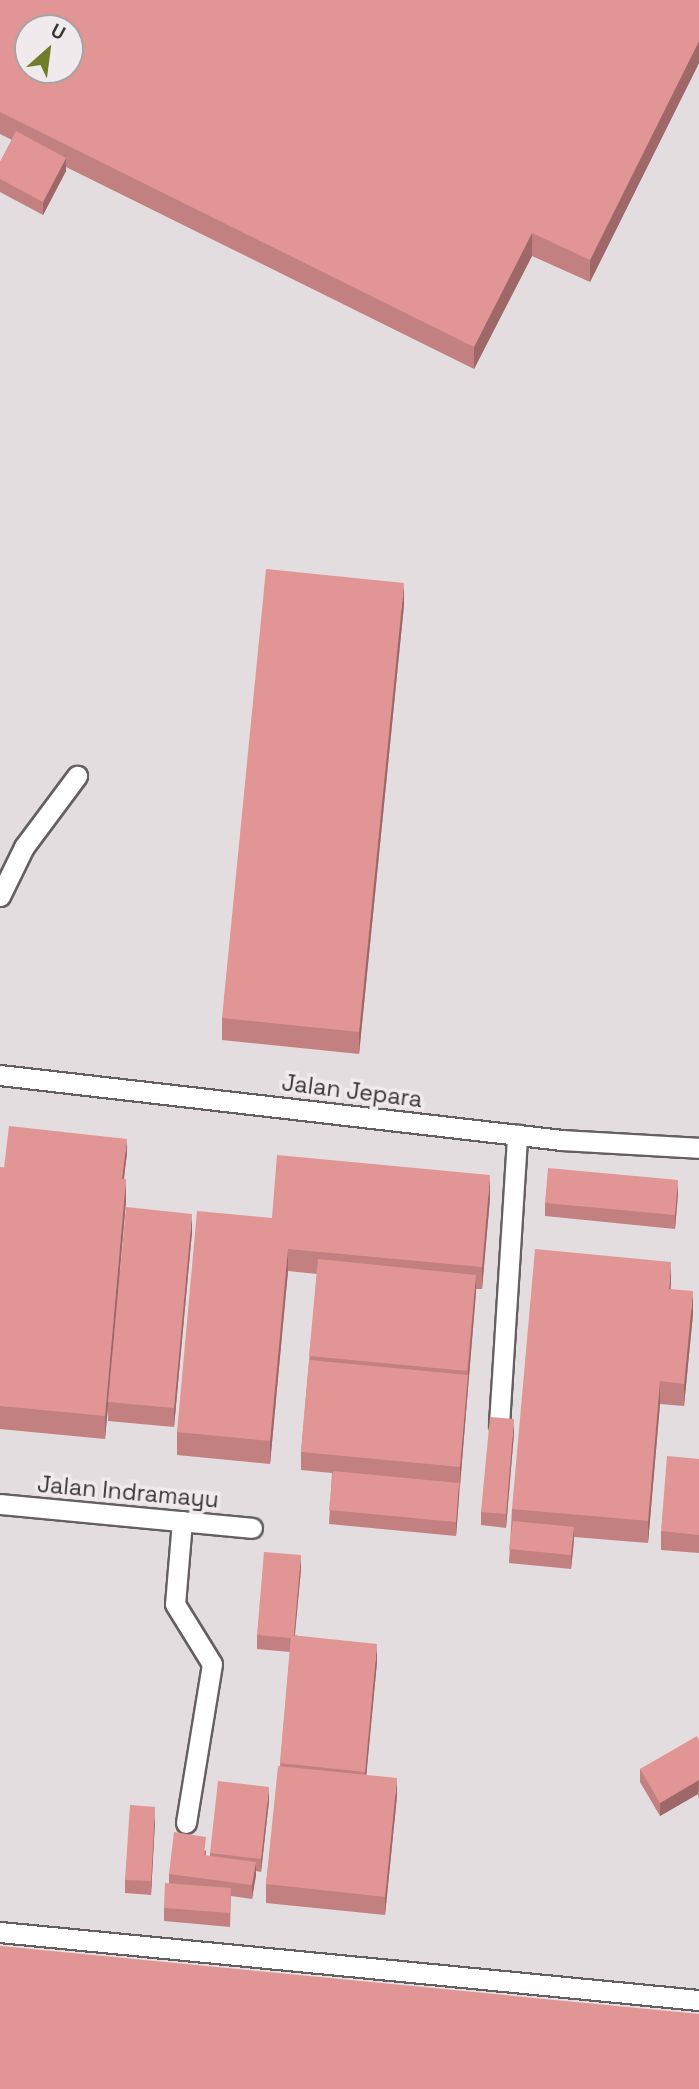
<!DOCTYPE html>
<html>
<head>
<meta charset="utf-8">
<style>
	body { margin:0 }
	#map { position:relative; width:699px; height:2089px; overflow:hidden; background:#e4dddf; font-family:"Space Grotesk",sans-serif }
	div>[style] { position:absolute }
	.roads { filter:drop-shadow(2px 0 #655f61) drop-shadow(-2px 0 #655f61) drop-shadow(0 2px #655f61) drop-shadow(0 -2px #655f61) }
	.service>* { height:19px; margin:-9.5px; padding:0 9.5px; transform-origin:9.5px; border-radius:9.5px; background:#fff }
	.wall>* { inset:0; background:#c28080 }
	.shaded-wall>* { inset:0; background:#9e6868 }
	.building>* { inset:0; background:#e29595 }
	span { translate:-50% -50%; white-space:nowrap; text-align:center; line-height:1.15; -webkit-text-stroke:7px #f1eaec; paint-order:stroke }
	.street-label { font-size:23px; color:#383637 }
	.north { position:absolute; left:14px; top:14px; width:70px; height:70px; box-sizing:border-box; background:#f1eaec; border:2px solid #a7a2a4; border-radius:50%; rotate:28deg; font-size:19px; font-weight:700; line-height:28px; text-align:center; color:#383637 }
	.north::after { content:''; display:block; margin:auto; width:24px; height:32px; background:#707c28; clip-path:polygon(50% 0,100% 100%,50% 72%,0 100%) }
</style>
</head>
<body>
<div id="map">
	<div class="roads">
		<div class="service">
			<i style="left:0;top:896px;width:55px;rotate:-63.9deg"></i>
			<i style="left:24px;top:847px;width:89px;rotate:-53.3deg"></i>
			<i style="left:0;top:1075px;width:566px;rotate:6.6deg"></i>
			<i style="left:562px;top:1140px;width:137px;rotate:3.3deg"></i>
			<i style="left:499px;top:1424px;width:290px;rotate:-86.4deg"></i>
			<i style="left:0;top:1504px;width:253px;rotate:5.4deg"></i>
			<i style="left:182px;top:1521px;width:83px;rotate:94.8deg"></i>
			<i style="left:175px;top:1604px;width:70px;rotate:58.3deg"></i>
			<i style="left:212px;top:1664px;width:161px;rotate:99.3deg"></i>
			<i style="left:0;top:1932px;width:702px;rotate:5.56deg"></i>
		</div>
	</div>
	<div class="wall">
		<i style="clip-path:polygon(0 0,699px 0,699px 63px,590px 282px,532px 256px,474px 369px,66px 167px,66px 171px,43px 215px,0 192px,0 162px,12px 140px,0 134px)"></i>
		<i style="clip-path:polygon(404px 605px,359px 1054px,222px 1040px,222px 1018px)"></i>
		<i style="clip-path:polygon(127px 1153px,124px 1179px,126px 1201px,120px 1270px,192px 1232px,174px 1427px,108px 1421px,108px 1407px,105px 1439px,0 1429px,0 1167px,4px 1168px)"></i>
		<i style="clip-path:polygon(678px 1194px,675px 1229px,545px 1216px,545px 1203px)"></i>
		<i style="clip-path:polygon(490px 1198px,482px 1289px,476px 1289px,456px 1536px,329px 1524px,332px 1473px,301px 1470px,301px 1452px,317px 1274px,288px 1271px,270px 1464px,177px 1455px,177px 1432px,272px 1218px)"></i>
		<i style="clip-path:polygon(671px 1289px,693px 1314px,684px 1406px,660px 1404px,648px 1543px,574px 1537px,571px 1569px,509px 1563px,512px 1509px)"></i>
		<i style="clip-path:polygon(514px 1433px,506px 1528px,481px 1525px,481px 1512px)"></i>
		<i style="clip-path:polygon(699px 1459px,699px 1553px,661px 1550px,661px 1531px)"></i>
		<i style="clip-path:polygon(301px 1569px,295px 1635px,377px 1662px,366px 1775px,397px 1796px,385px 1915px,266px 1903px,266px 1884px,280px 1766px,290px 1652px,257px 1649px,257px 1635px)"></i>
		<i style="clip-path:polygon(699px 1740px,699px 1800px,698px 1794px,660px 1816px,640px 1782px,640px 1769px)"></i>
		<i style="clip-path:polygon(269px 1801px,261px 1872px,256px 1871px,252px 1899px,231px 1896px,230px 1927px,164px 1921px,164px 1908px,169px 1883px,169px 1874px,206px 1850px,206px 1856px,210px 1856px,210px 1853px)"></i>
		<i style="clip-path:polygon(155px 1821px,151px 1895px,125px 1893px,125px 1880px)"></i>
	</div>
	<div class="shaded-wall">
		<i style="clip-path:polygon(699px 41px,699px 63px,590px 282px,590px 260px)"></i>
		<i style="clip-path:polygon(66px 158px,66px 171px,43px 215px,43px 202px)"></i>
		<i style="clip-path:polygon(532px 233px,532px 256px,474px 369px,474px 347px)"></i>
		<i style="clip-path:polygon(404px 583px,404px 605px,359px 1054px,359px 1032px)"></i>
		<i style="clip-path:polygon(127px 1139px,127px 1153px,121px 1200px,121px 1186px)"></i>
		<i style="clip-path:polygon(490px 1175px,490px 1198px,482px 1289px,482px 1267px)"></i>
		<i style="clip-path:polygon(126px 1179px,126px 1201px,105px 1439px,105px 1416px)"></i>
		<i style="clip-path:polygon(678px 1180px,678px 1194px,675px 1229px,675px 1215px)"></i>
		<i style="clip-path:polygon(192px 1214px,192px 1232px,174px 1427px,174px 1408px)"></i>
		<i style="clip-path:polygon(288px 1249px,288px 1271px,270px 1464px,270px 1441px)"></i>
		<i style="clip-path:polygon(671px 1262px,671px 1284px,669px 1311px,669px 1289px)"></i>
		<i style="clip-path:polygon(476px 1275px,476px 1293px,460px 1485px,460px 1467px)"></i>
		<i style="clip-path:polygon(693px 1291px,693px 1314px,684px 1406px,684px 1384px)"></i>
		<i style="clip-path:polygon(660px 1381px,660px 1404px,648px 1543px,648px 1521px)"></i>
		<i style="clip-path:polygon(514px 1419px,514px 1433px,506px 1528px,506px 1514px)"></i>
		<i style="clip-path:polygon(459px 1483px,459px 1496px,456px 1536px,456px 1522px)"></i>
		<i style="clip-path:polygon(574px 1527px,574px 1541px,571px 1569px,571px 1555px)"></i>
		<i style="clip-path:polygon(301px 1555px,301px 1569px,293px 1652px,293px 1639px)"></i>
		<i style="clip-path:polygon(377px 1644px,377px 1662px,365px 1790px,365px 1772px)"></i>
		<i style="clip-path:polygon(397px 1778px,397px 1796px,385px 1915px,385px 1897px)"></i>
		<i style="clip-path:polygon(699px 1780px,698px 1794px,660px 1816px,660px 1803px)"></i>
		<i style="clip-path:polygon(269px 1787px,269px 1801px,261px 1872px,261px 1859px)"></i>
		<i style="clip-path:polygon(155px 1807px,155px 1821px,151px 1895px,151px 1881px)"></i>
		<i style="clip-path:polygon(256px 1862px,256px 1876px,252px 1899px,252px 1885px)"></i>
	</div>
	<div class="building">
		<i style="clip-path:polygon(evenodd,0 0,699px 0,699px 41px,590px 260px,532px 233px,474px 347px,0 112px,0 0,28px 28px,70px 28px,70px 70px,28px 70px,28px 28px)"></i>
		<i style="clip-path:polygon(16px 131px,66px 158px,43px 202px,0 179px,0 162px)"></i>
		<i style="clip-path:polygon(266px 569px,404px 583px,359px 1032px,222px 1018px)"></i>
		<i style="clip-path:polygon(9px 1126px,127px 1139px,122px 1179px,4px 1168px)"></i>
		<i style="clip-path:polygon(277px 1155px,490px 1175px,482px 1267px,288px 1249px,270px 1441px,177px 1432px,197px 1211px,272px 1218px)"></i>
		<i style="clip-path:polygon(0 1167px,126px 1179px,105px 1416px,0 1406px)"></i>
		<i style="clip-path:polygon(548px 1168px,678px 1180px,675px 1215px,545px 1203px)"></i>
		<i style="clip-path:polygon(126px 1207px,192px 1214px,174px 1408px,108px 1402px)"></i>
		<i style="clip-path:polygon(535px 1249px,671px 1262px,669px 1289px,693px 1291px,684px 1384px,660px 1381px,648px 1521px,512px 1509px)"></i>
		<i style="clip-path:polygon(318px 1259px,476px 1275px,467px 1371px,309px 1356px)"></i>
		<i style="clip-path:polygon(309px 1360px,468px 1375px,460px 1467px,301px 1452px)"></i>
		<i style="clip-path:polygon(490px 1417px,514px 1419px,506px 1514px,481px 1512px)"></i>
		<i style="clip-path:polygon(667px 1456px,699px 1459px,699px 1535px,661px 1531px)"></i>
		<i style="clip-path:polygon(333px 1471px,459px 1483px,456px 1522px,329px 1510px)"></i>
		<i style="clip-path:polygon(513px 1521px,574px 1527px,571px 1555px,509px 1549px)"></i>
		<i style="clip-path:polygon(264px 1552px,301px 1555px,294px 1635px,291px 1635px,291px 1638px,257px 1635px)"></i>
		<i style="clip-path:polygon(291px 1635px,377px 1644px,365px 1772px,280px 1763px)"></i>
		<i style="clip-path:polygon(697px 1736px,699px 1740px,699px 1780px,660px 1803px,640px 1769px)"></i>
		<i style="clip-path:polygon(278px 1766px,397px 1778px,385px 1897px,266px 1884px)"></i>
		<i style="clip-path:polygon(218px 1781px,269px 1787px,261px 1859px,210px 1853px)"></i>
		<i style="clip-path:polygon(130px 1805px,155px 1807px,151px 1881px,125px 1880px)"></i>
		<i style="clip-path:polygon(174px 1832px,206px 1837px,204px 1855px,256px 1862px,252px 1885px,169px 1874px)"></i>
		<i style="clip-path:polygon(165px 1883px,231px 1888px,230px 1913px,164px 1908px)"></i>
		<i style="clip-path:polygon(0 1946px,699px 2014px,699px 2089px,0 2089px)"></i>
	</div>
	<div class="street-label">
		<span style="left:352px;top:1091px;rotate:7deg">Jalan Jepara</span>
		<span style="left:128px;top:1492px;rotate:5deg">Jalan Indramayu</span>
	</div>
	<div class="north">U</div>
</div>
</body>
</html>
